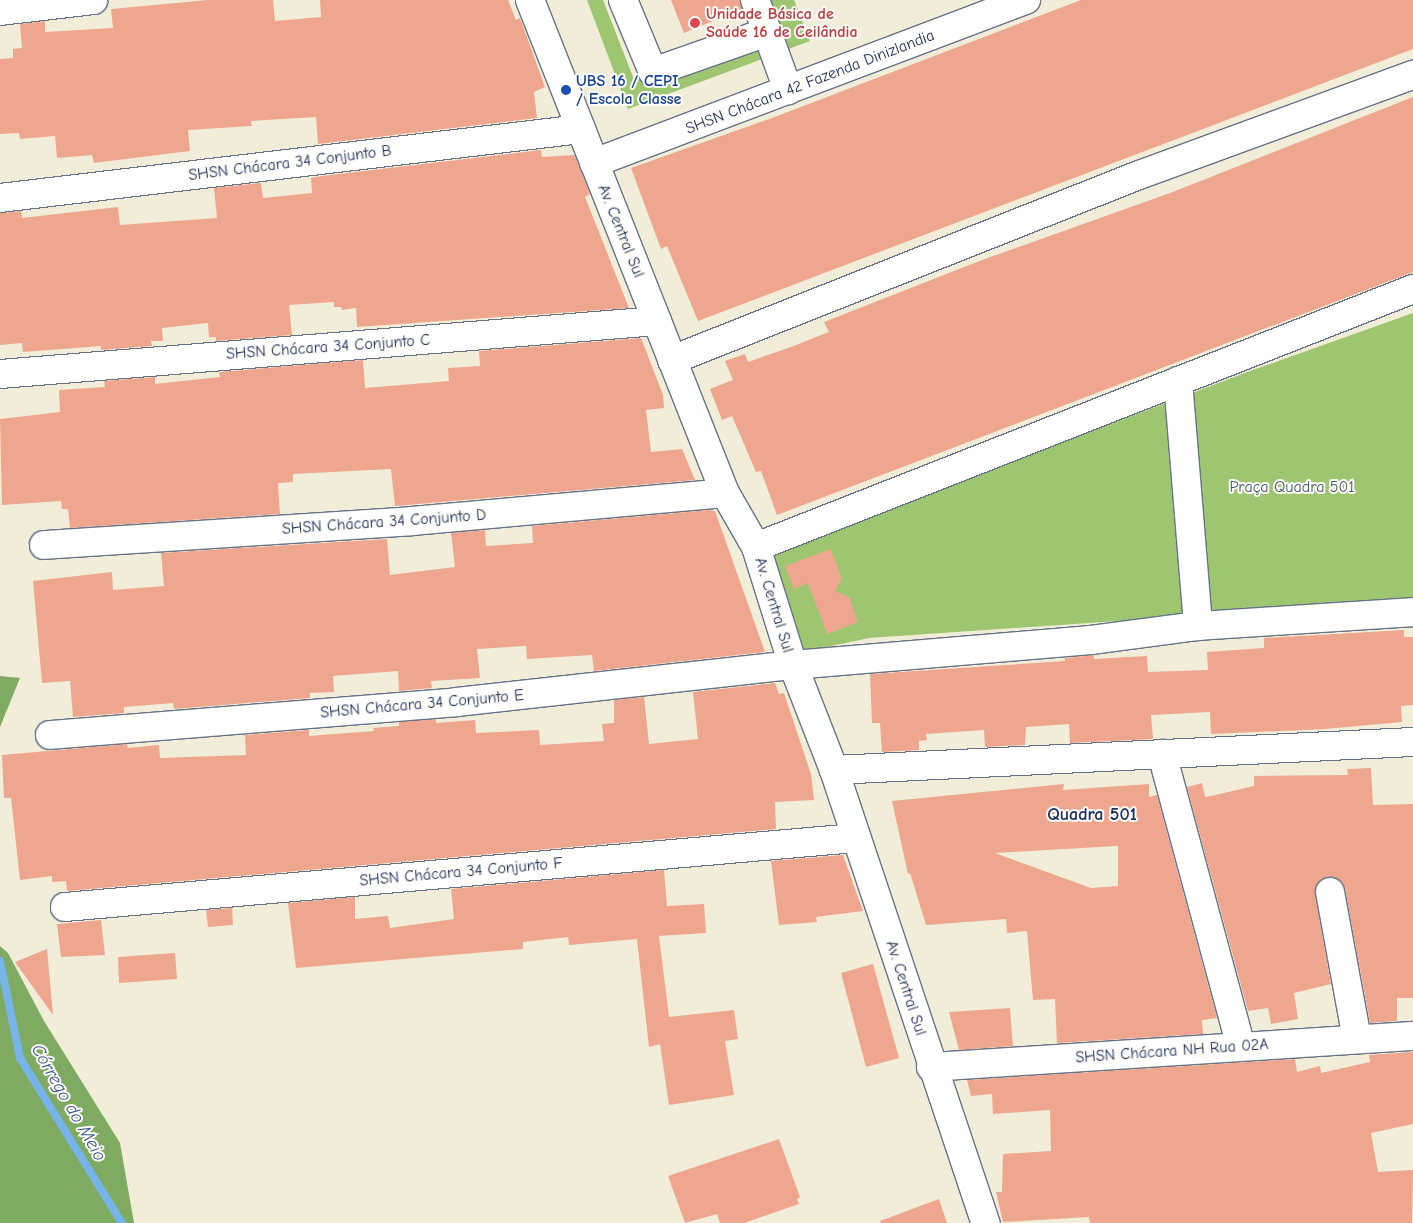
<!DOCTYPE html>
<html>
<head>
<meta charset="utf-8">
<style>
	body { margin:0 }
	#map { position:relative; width:1413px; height:1223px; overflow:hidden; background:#f1edd8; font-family:"Comic Neue",sans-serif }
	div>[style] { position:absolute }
	.green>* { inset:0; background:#9ec570 }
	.forest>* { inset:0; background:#7eaa62 }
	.stream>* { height:8px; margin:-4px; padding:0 4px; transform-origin:4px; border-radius:4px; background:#77b4e9 }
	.building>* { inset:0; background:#eea78e }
	.roads { filter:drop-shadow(1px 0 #667289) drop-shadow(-1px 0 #667289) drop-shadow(0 1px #667289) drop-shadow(0 -1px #667289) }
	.minor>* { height:28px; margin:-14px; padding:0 14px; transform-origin:14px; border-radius:14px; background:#fff }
	.dots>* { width:14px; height:14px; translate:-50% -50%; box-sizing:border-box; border:2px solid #fdfcf7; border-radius:50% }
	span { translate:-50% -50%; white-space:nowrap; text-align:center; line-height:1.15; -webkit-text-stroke:4px #fdfcf7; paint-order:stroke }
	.health-label { font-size:16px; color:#be3a42; font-weight:700 }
	.left { translate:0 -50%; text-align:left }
	.transit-label { font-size:16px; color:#164399; font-weight:700 }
	.street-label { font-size:16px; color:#1b2f5e }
	.park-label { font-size:16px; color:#425c63 }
	.neighbourhood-label { font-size:18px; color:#1b2f5e; font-weight:700 }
	.water-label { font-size:18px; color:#375788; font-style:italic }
</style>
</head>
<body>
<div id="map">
	<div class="green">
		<i style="clip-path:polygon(587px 0,603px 0,633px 77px,649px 84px,782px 31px,770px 0,794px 0,810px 41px,628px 109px)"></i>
		<i style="clip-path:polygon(1413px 313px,1413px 601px,869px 638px,803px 652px,769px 561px,787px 547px,1250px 371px)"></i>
	</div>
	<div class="forest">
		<i style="clip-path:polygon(0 676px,20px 678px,0 727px)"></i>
		<i style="clip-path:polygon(0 946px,8px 953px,44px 1021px,120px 1143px,134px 1223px,0 1223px)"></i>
	</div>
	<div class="stream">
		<i style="left:0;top:961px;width:99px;rotate:78.3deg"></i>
		<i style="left:20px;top:1058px;width:194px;rotate:58.3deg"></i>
	</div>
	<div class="building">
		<i style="clip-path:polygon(208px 0,273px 0,275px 21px,321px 17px,320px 0,508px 0,516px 20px,520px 18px,545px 87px,534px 92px,537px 118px,318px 144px,316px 117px,251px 121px,252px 126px,188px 130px,190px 151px,94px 163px,92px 155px,57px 158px,55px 136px,20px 139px,19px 133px,0 134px,0 59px,13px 58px,13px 49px,22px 48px,20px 24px,45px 21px,45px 32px,113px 28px,111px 9px)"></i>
		<i style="clip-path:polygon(671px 0,740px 0,742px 9px,684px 33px)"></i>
		<i style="clip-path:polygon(1081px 0,1413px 0,1413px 49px,698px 321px,667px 246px,661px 249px,631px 168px,772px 118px)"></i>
		<i style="clip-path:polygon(1413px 97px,1413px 272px,777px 515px,761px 471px,756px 472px,732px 416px,722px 420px,710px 389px,733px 380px,725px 361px,745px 354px,748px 362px,791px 347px,829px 332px,824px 322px,982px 260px,1170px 193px)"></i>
		<i style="clip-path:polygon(541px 150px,542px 157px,575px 155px,590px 194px,585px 197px,629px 308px,357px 327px,356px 308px,342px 310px,341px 307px,334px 307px,334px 302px,289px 305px,292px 335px,216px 341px,216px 337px,209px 337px,208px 323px,162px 328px,163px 341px,151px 341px,152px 346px,101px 350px,101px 346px,23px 352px,22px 343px,0 345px,0 213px,21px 211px,22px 218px,118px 207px,120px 225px,217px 218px,214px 188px,261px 183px,263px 198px,312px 193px,311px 178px,322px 176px)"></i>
		<i style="clip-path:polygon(641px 338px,663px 395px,664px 408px,646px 410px,651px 452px,682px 449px,695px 480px,395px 506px,391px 469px,293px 474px,293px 482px,278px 483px,280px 514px,70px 528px,68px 509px,62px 509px,61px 501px,2px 505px,0 419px,60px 412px,59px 390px,105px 387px,104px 381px,155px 377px,155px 384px,220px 377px,219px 372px,363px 360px,365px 388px,449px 381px,448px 368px,480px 366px,479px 351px)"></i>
		<i style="clip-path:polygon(709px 510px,715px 511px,765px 652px,594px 671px,592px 655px,527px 659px,526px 646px,477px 649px,480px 678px,431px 681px,432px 688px,399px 691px,398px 671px,333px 676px,334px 692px,310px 693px,310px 698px,174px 709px,173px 703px,124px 707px,124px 713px,73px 717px,70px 681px,42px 683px,33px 581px,112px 572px,113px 590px,164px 586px,161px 553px,387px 539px,390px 575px,455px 567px,451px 533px,485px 530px,486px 546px,533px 543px,532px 526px)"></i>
		<i style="clip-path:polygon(831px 549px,842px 579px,835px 591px,849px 597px,858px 622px,827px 634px,808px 583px,794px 589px,785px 566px)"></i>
		<i style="clip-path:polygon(1404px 630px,1404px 637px,1413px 637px,1413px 705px,1401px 706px,1402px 722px,1325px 729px,1211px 734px,1210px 712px,1151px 715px,1153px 739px,1070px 743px,1069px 724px,1026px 727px,1025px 745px,985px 747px,984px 730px,926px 734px,927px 740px,919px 741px,919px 750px,882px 752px,880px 723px,872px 723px,870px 674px,1065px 661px,1065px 658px,1094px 655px,1094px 659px,1147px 656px,1148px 672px,1208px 670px,1207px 652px,1264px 648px,1264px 638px)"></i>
		<i style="clip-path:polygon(775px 683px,779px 694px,784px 693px,811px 774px,814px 800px,775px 802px,776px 829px,67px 891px,66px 881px,52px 882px,52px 876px,20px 880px,11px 798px,4px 798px,2px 755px,127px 744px,128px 748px,159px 745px,160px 758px,246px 755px,245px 735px,309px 730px,309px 736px,374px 731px,373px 728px,399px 726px,399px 722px,436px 719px,436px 723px,475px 720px,476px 733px,539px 730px,540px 745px,604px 741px,602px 724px,614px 723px,614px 700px,644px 697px,649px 744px,698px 739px,693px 692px)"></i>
		<i style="clip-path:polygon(1371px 768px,1373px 805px,1413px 804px,1413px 998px,1397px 998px,1397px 1021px,1370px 1023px,1345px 889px,1342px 882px,1328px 877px,1320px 880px,1315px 894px,1331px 984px,1294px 993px,1298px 1019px,1271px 1024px,1268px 1008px,1248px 1011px,1187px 787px,1202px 783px,1205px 797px,1211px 796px,1254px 786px,1254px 776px,1348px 775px,1347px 769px)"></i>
		<i style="clip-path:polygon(evenodd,1064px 784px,1063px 790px,1149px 784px,1149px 797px,1157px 795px,1217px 1018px,1202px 1020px,1203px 1034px,1057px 1043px,1055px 999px,1033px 1000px,1027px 931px,1007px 933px,1006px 919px,926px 925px,910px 873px,908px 874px,892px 801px,1064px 784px,1118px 846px,1118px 886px,1091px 888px,995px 853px,1118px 846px)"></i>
		<i style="clip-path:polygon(843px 855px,863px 911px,816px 917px,817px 922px,779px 925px,771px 861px)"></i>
		<i style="clip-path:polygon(664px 870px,667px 906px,704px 904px,706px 933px,659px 936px,669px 1017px,734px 1010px,738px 1039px,725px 1041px,734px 1095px,669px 1105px,660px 1044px,649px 1047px,637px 939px,569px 945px,568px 937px,523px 942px,523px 949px,296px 968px,288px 903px,355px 897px,355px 919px,388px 916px,390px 928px,454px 919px,451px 889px)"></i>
		<i style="clip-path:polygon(232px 908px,233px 925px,208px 927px,206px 910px)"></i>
		<i style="clip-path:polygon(101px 920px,105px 955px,61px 957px,57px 924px)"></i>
		<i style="clip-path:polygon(47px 949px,53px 1015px,15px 962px)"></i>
		<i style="clip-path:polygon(175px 953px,177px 979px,119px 983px,118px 957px)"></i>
		<i style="clip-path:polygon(873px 964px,899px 1058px,866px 1067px,841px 973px)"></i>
		<i style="clip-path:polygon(1010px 1008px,1013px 1046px,959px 1050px,949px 1012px)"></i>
		<i style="clip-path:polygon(1413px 1052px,1413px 1124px,1371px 1133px,1378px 1172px,1413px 1170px,1412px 1223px,1090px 1223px,1089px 1217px,1003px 1222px,996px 1192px,1002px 1192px,1003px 1154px,1051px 1151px,1050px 1110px,993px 1114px,992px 1094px,971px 1096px,967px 1080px,1295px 1059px,1297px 1072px,1320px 1066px,1321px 1073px,1370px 1062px,1369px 1055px)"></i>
		<i style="clip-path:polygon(779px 1139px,800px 1197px,797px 1199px,799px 1204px,744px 1223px,720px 1223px,717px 1214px,685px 1223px,668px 1176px)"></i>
		<i style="clip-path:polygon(939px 1199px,947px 1223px,881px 1223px,880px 1221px)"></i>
	</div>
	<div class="roads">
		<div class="minor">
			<i style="left:530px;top:0;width:530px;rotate:68.42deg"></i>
			<i style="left:725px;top:493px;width:62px;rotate:60.1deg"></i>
			<i style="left:756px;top:547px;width:124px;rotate:72.6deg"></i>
			<i style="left:793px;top:665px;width:113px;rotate:68.7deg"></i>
			<i style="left:834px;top:770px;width:478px;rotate:71.5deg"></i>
			<i style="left:623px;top:0;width:78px;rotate:67.4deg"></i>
			<i style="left:653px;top:72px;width:121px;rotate:-19.3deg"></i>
			<i style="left:767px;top:32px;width:62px;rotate:70.1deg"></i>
			<i style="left:755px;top:0;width:34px;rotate:69deg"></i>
			<i style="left:0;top:11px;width:94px;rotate:-6.7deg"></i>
			<i style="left:594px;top:163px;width:462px;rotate:-20.7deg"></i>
			<i style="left:0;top:198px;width:585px;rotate:-6.77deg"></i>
			<i style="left:672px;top:360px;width:502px;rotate:-21.61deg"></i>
			<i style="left:1139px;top:175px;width:292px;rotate:-20.1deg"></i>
			<i style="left:0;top:374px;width:659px;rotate:-4.61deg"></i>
			<i style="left:1178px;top:381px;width:246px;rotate:85.3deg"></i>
			<i style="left:44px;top:545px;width:369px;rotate:-3.7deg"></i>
			<i style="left:412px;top:521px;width:314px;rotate:-5.1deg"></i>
			<i style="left:756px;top:547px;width:706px;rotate:-21.44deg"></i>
			<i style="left:50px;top:735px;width:408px;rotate:-4.6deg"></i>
			<i style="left:457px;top:702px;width:338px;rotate:-6.3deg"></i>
			<i style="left:793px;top:665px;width:299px;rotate:-4.8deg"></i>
			<i style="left:1091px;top:640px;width:108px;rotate:-7.5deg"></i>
			<i style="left:1198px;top:626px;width:215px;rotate:-3.7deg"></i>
			<i style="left:1162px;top:754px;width:303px;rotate:74.9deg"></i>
			<i style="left:834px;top:770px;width:580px;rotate:-2.77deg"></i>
			<i style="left:1330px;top:892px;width:149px;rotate:79.6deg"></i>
			<i style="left:65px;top:907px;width:794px;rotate:-4.99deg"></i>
			<i style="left:931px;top:1067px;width:483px;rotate:-3.7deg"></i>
		</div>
	</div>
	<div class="dots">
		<i style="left:695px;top:23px;background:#e0444e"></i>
		<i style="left:566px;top:90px;background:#1a4fb4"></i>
	</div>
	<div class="health-label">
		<span class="left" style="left:706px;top:23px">Unidade Básica de<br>Saúde 16 de Ceilândia</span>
	</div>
	<div class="transit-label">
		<span class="left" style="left:576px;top:90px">UBS 16 / CEPI<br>/ Escola Classe</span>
	</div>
	<div class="street-label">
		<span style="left:810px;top:82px;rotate:-21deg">SHSN Chácara 42 Fazenda Dinizlandia</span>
		<span style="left:290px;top:163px;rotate:-7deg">SHSN Chácara 34 Conjunto B</span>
		<span style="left:621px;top:231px;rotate:68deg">Av. Central Sul</span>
		<span style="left:328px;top:347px;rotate:-4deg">SHSN Chácara 34 Conjunto C</span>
		<span style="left:384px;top:522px;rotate:-4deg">SHSN Chácara 34 Conjunto D</span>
		<span style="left:774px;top:605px;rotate:73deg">Av. Central Sul</span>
		<span style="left:422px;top:704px;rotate:-5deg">SHSN Chácara 34 Conjunto E</span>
		<span style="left:461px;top:872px;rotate:-5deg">SHSN Chácara 34 Conjunto F</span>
		<span style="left:906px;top:988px;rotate:72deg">Av. Central Sul</span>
		<span style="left:1172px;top:1051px;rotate:-4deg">SHSN Chácara NH Rua 02A</span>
	</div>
	<div class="park-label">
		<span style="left:1292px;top:487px">Praça Quadra 501</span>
	</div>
	<div class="neighbourhood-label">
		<span style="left:1092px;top:815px">Quadra 501</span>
	</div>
	<div class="water-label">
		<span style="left:68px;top:1103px;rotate:60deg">Córrego do Meio</span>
	</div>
</div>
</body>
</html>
